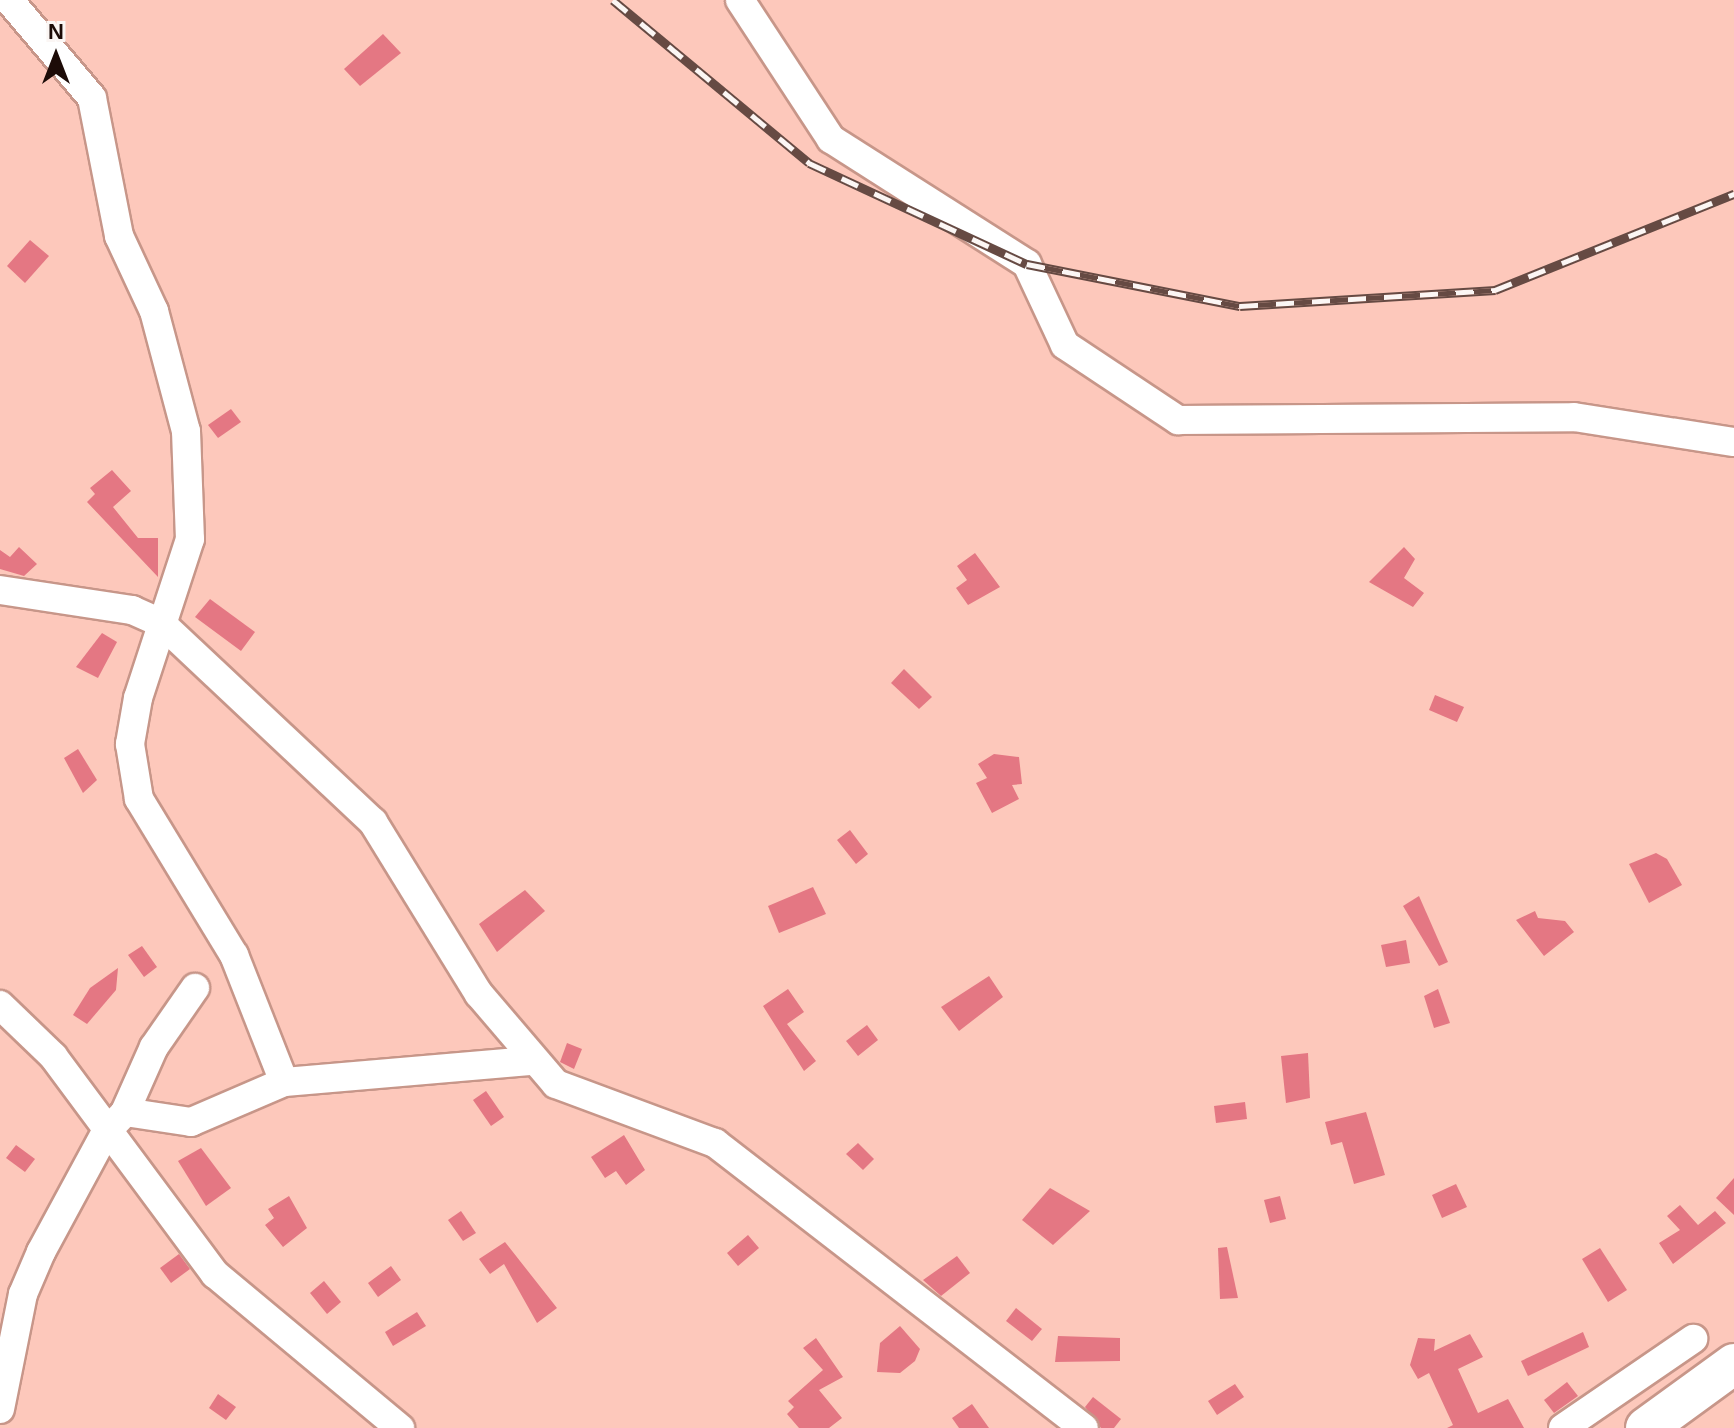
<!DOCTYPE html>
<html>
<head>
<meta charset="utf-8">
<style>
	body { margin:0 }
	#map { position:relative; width:1734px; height:1428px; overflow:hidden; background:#fdc8bb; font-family:Arial,sans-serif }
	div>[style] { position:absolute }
	.building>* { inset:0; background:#e47783 }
	.roads { filter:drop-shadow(2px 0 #c79689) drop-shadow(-2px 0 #c79689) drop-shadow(0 2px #c79689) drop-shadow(0 -2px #c79689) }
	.minor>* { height:28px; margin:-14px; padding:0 14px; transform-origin:14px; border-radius:14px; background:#fff }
	.highway>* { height:40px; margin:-20px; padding:0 20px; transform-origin:20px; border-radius:20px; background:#fff }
	.rail>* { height:9px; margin-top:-4.5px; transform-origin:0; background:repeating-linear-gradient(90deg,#fbf6f4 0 18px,#664a43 0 36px); box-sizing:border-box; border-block:2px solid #664a43 }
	span { translate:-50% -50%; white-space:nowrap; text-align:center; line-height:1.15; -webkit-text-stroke:8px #fbf6f4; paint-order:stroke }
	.north { position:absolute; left:16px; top:16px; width:80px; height:80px; -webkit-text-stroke:6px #fbf6f4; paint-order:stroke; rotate:0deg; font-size:22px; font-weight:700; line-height:32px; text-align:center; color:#1d0c08 }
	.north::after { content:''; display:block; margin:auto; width:28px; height:36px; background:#1d0c08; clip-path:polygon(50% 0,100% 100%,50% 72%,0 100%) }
</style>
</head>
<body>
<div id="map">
	<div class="building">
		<i style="clip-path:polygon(383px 34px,401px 53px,360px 86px,344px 69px)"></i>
		<i style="clip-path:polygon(30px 240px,49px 256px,25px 283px,7px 266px)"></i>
		<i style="clip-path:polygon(231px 409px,241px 422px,218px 438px,208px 425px)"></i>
		<i style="clip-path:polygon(112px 470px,131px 491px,113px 507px,138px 538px,158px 538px,158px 577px,87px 502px,95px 494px,90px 488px)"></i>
		<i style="clip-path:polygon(19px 547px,37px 564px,24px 576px,0 569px,0 550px,10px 557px)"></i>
		<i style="clip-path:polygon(1404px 547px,1415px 559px,1404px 578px,1424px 593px,1413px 607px,1369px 582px)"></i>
		<i style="clip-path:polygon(975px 553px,1000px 587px,968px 605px,956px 588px,967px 580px,957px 566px)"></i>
		<i style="clip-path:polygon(210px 599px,255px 632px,241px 651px,195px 617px)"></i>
		<i style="clip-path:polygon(102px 633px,117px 642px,98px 678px,76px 667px)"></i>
		<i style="clip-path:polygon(904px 669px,932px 697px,919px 709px,891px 683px)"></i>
		<i style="clip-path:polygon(1435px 695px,1464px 707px,1457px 722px,1429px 710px)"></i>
		<i style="clip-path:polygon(78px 749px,97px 780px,83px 793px,64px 758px)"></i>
		<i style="clip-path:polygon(994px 754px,1019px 757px,1022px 784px,1012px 785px,1019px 799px,992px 813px,976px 783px,987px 778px,978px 764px)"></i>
		<i style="clip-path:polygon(850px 830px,868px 854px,856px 864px,837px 840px)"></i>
		<i style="clip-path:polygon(1656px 853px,1667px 859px,1682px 885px,1649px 903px,1629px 864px)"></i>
		<i style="clip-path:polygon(813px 887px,826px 914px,779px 933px,768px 906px)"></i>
		<i style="clip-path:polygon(525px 890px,545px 911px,497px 952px,479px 924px)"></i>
		<i style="clip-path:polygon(1419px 896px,1448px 962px,1439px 966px,1403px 906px)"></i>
		<i style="clip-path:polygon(1535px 911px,1538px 918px,1565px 921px,1574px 932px,1544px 956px,1516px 920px)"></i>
		<i style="clip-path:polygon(1406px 940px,1410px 963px,1386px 967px,1381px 945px)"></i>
		<i style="clip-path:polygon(142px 946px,157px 967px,144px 977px,128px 955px)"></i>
		<i style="clip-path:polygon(118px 968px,116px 990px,87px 1024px,73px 1015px,90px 988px)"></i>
		<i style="clip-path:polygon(989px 976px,1003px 997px,959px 1031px,941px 1007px)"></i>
		<i style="clip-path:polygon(788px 989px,804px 1012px,787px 1024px,816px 1061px,804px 1071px,763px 1006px)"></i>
		<i style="clip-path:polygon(1438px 989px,1450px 1023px,1434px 1028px,1424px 996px)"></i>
		<i style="clip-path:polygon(867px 1025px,878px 1040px,858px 1056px,846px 1041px)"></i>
		<i style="clip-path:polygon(567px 1043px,582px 1049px,574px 1069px,560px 1062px)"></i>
		<i style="clip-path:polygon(1308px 1053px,1310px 1098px,1286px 1103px,1281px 1056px)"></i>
		<i style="clip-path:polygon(486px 1091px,504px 1117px,491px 1126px,473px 1100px)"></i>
		<i style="clip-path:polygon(1245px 1102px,1247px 1119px,1216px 1123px,1214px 1106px)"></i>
		<i style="clip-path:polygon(1366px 1112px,1385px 1175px,1354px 1184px,1342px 1142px,1331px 1145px,1325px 1122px)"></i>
		<i style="clip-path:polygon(624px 1135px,645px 1170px,626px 1185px,616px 1171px,605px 1178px,591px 1157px)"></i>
		<i style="clip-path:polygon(858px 1143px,874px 1159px,863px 1170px,846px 1154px)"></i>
		<i style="clip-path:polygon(16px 1145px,35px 1159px,25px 1172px,6px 1158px)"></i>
		<i style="clip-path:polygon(201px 1148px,231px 1188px,206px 1206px,178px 1161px)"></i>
		<i style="clip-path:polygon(1734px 1178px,1734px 1215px,1716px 1198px)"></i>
		<i style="clip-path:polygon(1456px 1184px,1467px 1207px,1442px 1218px,1432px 1195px)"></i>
		<i style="clip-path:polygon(1050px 1188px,1090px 1211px,1053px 1245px,1022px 1220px)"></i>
		<i style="clip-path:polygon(289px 1196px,307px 1228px,283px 1247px,265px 1225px,274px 1218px,268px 1209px)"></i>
		<i style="clip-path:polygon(1280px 1196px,1286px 1219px,1270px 1223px,1264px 1200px)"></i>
		<i style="clip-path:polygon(1680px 1205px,1698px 1225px,1715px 1211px,1726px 1223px,1673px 1264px,1659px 1243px,1680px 1230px,1667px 1216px)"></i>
		<i style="clip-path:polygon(461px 1211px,476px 1233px,463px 1241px,448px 1220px)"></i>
		<i style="clip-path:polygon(748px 1235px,759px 1248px,738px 1266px,727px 1253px)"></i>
		<i style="clip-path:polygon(505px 1242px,557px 1308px,537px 1323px,504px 1264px,490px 1274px,479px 1259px)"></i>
		<i style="clip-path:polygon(1227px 1247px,1238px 1298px,1220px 1299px,1218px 1248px)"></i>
		<i style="clip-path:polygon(1600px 1248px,1627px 1290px,1608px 1302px,1582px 1259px)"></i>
		<i style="clip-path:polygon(179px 1254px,190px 1269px,171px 1283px,160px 1268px)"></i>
		<i style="clip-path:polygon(957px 1256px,970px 1273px,941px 1296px,923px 1280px)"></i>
		<i style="clip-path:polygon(391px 1266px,401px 1280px,378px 1297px,368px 1283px)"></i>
		<i style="clip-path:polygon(324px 1281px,341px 1302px,327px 1314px,310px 1293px)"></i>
		<i style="clip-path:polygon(1016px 1308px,1042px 1329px,1032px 1341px,1006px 1321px)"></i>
		<i style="clip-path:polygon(417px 1312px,426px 1326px,393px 1346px,385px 1332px)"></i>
		<i style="clip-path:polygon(900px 1326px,920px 1349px,915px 1361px,900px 1373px,877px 1372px,880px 1343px)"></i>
		<i style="clip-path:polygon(1583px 1332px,1589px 1347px,1528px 1376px,1521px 1361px)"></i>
		<i style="clip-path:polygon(1470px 1334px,1483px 1357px,1458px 1369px,1478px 1413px,1508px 1399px,1524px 1428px,1447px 1428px,1453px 1425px,1429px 1373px,1418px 1379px,1410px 1365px,1418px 1338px,1435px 1339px,1434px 1351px)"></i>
		<i style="clip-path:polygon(1058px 1336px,1120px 1338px,1120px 1361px,1055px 1362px)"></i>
		<i style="clip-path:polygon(816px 1338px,843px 1377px,819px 1390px,842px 1418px,829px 1428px,799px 1428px,787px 1414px,794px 1407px,788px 1401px,823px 1370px,803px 1348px)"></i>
		<i style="clip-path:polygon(1567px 1382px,1578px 1396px,1554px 1413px,1544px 1400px)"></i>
		<i style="clip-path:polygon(1235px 1384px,1244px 1397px,1217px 1415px,1208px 1401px)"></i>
		<i style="clip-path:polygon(218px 1394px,236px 1407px,226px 1420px,209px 1408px)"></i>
		<i style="clip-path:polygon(1093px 1397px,1121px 1419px,1114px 1428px,1101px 1428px,1085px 1407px)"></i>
		<i style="clip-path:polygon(972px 1404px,989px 1428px,959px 1428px,952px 1418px)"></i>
	</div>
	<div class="roads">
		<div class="minor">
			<i style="left:9px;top:0;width:128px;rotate:49.7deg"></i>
			<i style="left:92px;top:98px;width:141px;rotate:78.9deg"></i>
			<i style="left:119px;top:236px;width:83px;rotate:65deg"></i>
			<i style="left:154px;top:311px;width:124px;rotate:75.1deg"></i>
			<i style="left:186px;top:431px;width:108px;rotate:87.9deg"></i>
			<i style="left:190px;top:539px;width:167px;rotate:108.1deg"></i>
			<i style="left:138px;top:698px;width:47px;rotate:99.9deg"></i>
			<i style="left:130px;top:744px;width:56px;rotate:80.7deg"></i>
			<i style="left:139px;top:799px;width:183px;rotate:58.7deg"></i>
			<i style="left:234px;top:955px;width:136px;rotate:68.5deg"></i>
			<i style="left:284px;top:1082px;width:247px;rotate:-4.9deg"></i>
			<i style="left:740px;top:0;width:166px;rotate:56.8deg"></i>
			<i style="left:831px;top:139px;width:232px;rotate:32.5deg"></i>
			<i style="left:1027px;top:264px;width:89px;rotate:64.9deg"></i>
			<i style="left:1065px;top:345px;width:136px;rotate:33.6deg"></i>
			<i style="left:1178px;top:420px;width:396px;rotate:-0.4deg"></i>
			<i style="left:1574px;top:417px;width:162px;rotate:8.9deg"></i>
			<i style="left:0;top:590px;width:134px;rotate:8.6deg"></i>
			<i style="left:132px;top:610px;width:32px;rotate:24deg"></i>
			<i style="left:161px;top:623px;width:291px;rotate:43.2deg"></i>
			<i style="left:373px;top:822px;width:202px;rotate:58.4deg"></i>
			<i style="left:479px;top:994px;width:118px;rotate:49.5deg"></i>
			<i style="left:556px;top:1084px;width:170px;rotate:20.4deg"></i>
			<i style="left:715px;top:1143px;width:466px;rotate:37.7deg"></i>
			<i style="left:0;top:1005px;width:74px;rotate:43.9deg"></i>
			<i style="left:53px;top:1056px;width:272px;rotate:53.4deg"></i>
			<i style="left:215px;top:1274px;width:241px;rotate:39.8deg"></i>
			<i style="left:125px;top:1112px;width:67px;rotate:8.6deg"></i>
			<i style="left:191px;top:1122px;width:101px;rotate:-23.3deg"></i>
			<i style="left:0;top:1409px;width:117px;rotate:-78.7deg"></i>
			<i style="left:23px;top:1294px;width:46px;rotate:-66.8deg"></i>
			<i style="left:41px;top:1252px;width:136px;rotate:-61.6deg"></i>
			<i style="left:106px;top:1132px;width:28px;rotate:-46deg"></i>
			<i style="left:125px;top:1112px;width:71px;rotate:-66deg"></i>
			<i style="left:154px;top:1047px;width:72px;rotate:-55.2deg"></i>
			<i style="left:1563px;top:1428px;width:158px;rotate:-34.4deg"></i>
		</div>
		<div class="highway">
			<i style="left:1646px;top:1428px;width:109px;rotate:-36deg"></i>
		</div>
	</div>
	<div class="rail">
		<i style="left:613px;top:0;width:255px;rotate:39.7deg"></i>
		<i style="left:809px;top:163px;width:240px;rotate:24.9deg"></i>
		<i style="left:1027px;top:264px;width:217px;rotate:11.2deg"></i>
		<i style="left:1240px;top:306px;width:256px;rotate:-3.6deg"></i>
		<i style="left:1495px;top:290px;width:258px;rotate:-21.9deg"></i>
	</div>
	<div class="north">N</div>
</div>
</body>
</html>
